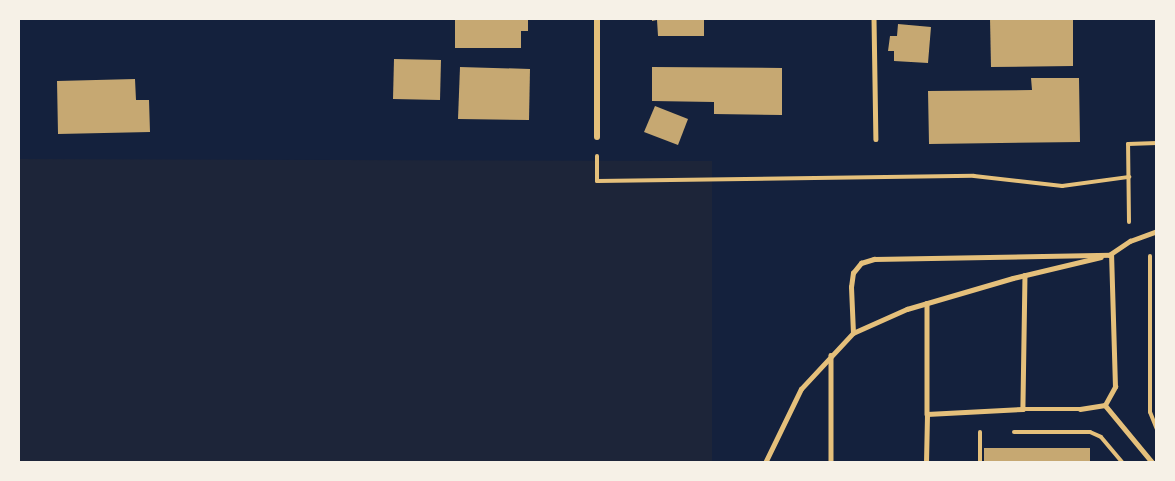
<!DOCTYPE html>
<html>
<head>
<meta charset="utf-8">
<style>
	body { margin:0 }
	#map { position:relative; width:1175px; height:481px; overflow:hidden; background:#14213d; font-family:"Playfair Display",serif }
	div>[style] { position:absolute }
	.green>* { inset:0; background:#1d2539 }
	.building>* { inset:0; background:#c6a872 }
	.path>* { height:4px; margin:-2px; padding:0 2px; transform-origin:2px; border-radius:2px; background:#e5c07b }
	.service>* { height:4.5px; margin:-2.25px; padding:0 2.25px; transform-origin:2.25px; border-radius:2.25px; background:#e5c07b }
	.minor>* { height:6px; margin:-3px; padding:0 3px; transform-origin:3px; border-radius:3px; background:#e5c07b }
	span { translate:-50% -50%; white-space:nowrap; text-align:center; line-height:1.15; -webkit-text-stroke:5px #f6f1e7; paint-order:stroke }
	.frame { position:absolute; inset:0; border:20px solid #f6f1e7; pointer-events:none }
</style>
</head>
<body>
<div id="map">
	<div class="green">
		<i style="clip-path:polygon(18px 159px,712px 161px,712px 463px,18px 463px)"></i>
	</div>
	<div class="building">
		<i style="clip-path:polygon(455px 18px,528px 18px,528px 31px,521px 31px,521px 48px,455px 48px)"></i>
		<i style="clip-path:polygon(652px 18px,704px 18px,704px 36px,658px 36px,657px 20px,652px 21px)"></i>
		<i style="clip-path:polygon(990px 18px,1073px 18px,1073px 66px,991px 67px)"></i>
		<i style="clip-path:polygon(898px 24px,931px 27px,928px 63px,894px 61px,894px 51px,888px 51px,890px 36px,897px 36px)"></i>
		<i style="clip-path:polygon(394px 59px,441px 60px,440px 100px,393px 99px)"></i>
		<i style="clip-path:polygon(460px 67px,530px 69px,529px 120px,458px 119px)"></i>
		<i style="clip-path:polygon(652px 67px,782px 68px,782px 115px,714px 114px,714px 102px,652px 101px)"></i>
		<i style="clip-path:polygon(1031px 78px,1079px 78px,1080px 142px,929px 144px,928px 91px,1032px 90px)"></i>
		<i style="clip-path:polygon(135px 79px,136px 100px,149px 100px,150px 132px,58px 134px,57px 81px)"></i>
		<i style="clip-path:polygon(655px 106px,688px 119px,678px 145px,644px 132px)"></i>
		<i style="clip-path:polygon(984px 448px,1090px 448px,1090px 463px,984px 463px)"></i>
	</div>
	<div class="path">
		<i style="left:597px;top:156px;width:25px;rotate:90deg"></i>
		<i style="left:597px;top:181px;width:377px;rotate:-0.8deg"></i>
		<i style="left:974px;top:176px;width:89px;rotate:6.5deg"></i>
		<i style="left:1062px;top:186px;width:68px;rotate:-7.7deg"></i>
		<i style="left:1129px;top:222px;width:78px;rotate:-90.7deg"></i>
		<i style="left:1128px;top:144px;width:29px;rotate:-2deg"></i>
		<i style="left:1150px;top:256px;width:156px;rotate:90deg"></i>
		<i style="left:1150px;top:412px;width:18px;rotate:68deg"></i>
		<i style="left:980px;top:432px;width:31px;rotate:90deg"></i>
		<i style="left:1014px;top:432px;width:76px"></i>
		<i style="left:1090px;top:432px;width:12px;rotate:24deg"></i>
		<i style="left:1101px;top:437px;width:34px;rotate:50deg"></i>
	</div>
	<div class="service">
		<i style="left:874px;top:18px;width:121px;rotate:89.1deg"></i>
		<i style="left:1109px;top:255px;width:25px;rotate:-34deg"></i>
		<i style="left:1130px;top:241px;width:29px;rotate:-20deg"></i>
		<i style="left:1025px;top:275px;width:134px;rotate:90.9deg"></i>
		<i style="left:1023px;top:409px;width:57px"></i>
		<i style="left:1080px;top:409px;width:25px;rotate:-9deg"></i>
		<i style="left:1105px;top:405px;width:21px;rotate:-61deg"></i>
		<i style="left:1115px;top:387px;width:132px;rotate:-91.7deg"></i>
		<i style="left:927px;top:303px;width:111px;rotate:90deg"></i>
		<i style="left:927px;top:414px;width:96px;rotate:-3deg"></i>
		<i style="left:853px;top:333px;width:59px;rotate:-24deg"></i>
		<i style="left:907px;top:309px;width:110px;rotate:-16.3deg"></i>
		<i style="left:1013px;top:278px;width:90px;rotate:-13.4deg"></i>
		<i style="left:831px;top:355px;width:108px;rotate:90deg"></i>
		<i style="left:1105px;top:405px;width:75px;rotate:50.4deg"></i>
		<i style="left:765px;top:463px;width:82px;rotate:-64.1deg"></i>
		<i style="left:801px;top:389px;width:76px;rotate:-47.1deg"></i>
		<i style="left:853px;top:333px;width:46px;rotate:-92.5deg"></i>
		<i style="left:851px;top:287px;width:14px;rotate:-82deg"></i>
		<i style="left:853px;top:273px;width:13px;rotate:-51deg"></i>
		<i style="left:861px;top:263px;width:14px;rotate:-17deg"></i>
		<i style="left:874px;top:259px;width:237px;rotate:-1deg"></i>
		<i style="left:926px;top:463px;width:49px;rotate:-88.8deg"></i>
	</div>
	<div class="minor">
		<i style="left:597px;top:137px;width:119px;rotate:-90deg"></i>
	</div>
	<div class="frame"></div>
</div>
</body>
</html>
